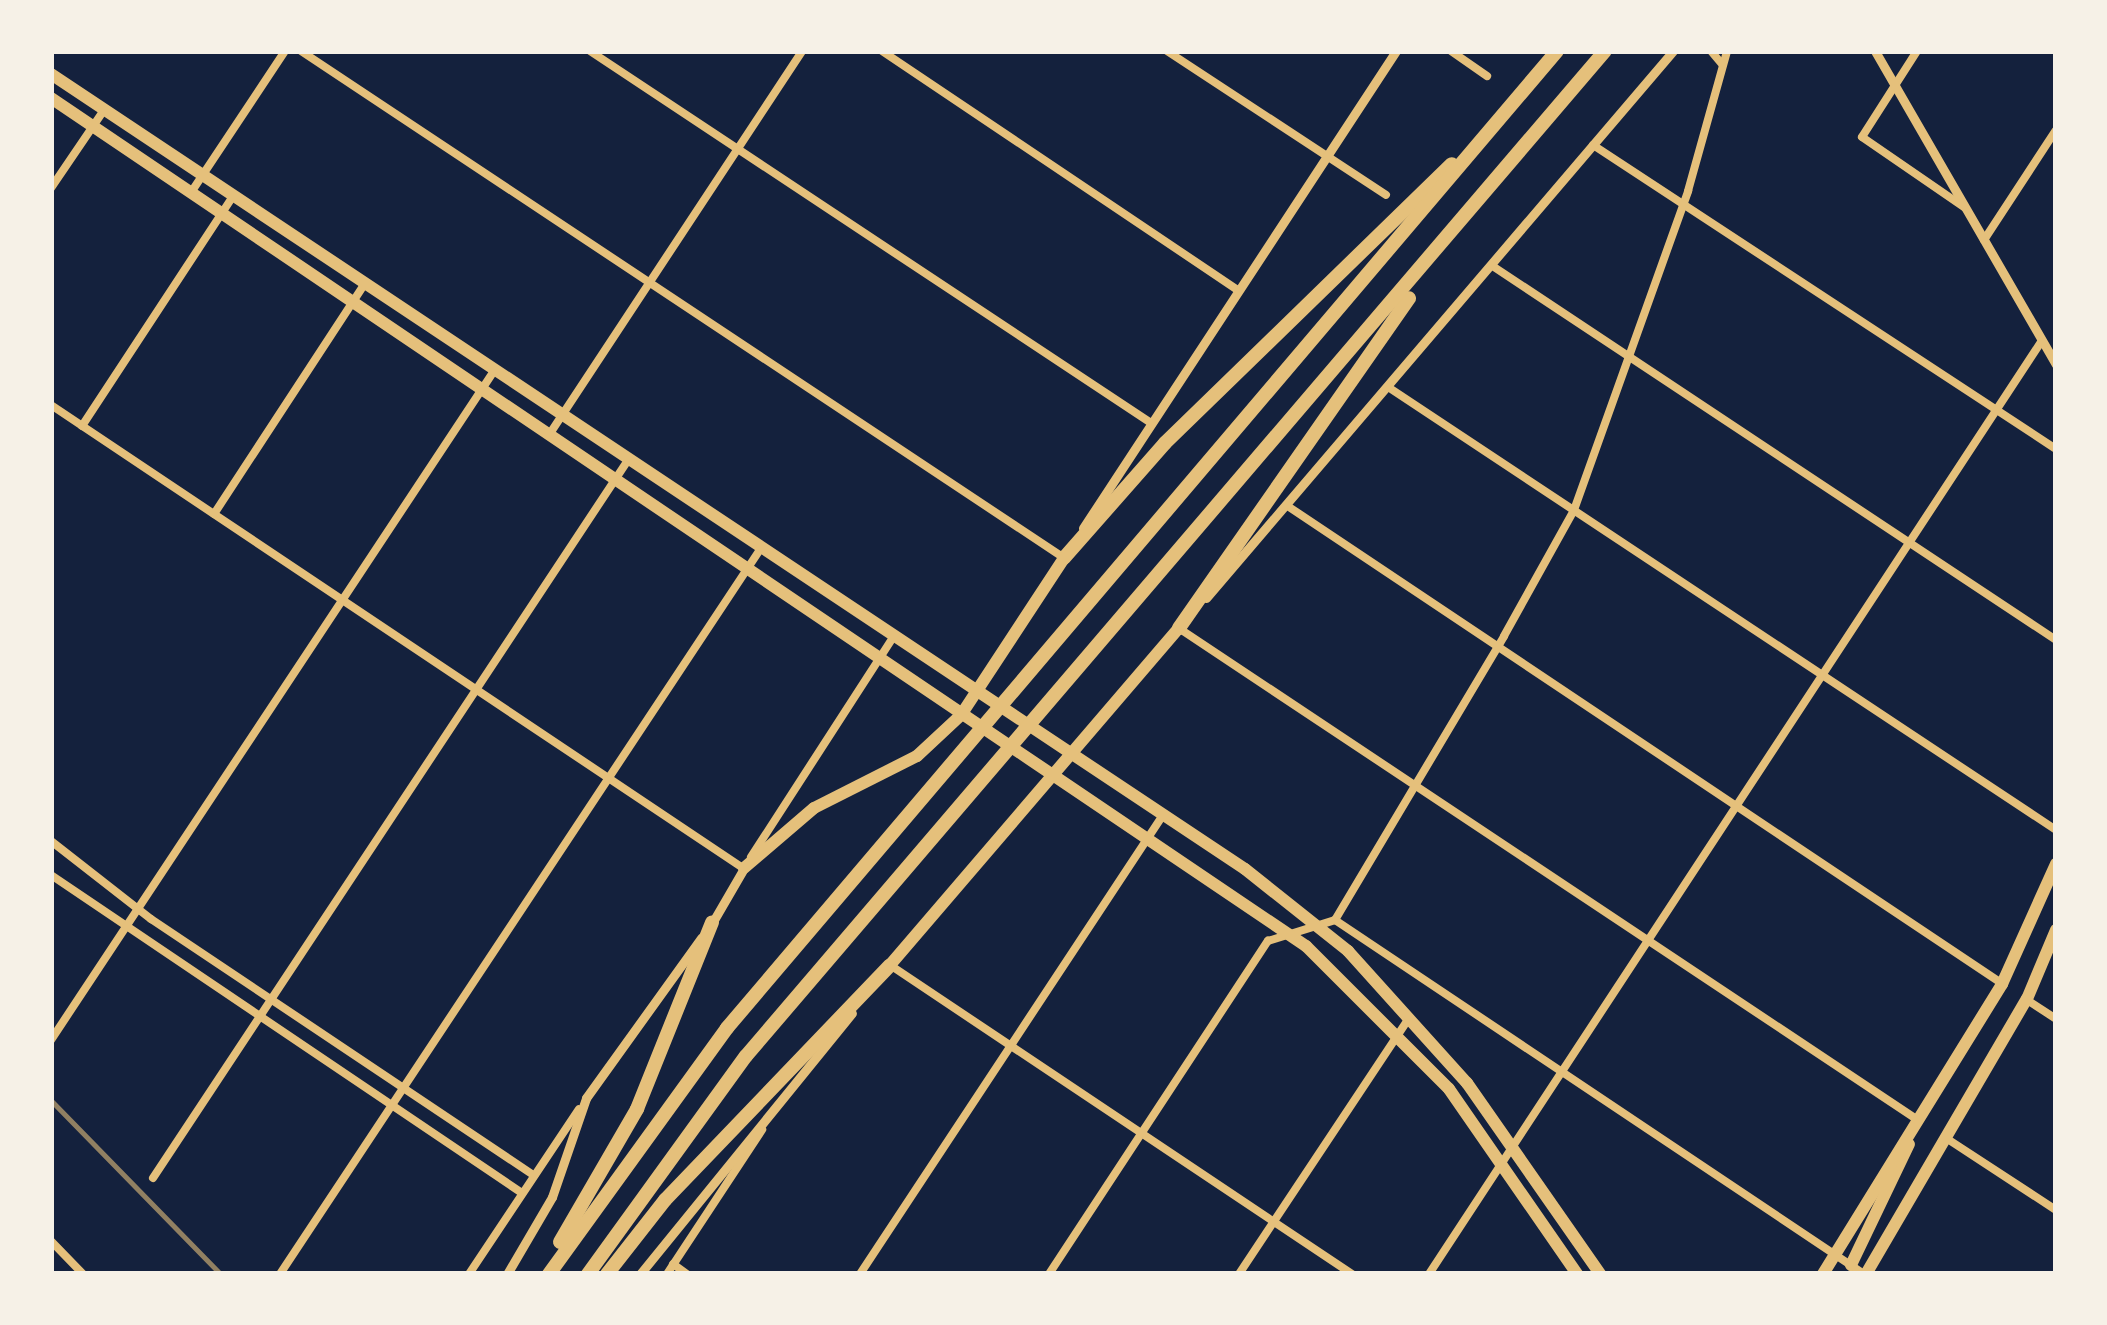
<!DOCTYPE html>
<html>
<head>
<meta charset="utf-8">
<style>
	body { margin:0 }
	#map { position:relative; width:2107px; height:1325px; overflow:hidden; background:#14213d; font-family:"Archivo Narrow",sans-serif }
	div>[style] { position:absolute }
	.minor>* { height:8px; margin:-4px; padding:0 4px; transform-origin:4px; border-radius:4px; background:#e5c07b }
	.tertiary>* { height:9px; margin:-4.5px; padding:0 4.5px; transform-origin:4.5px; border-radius:4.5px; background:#e5c07b }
	.primary>* { height:12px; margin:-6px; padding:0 6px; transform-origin:6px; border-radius:6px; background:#e5c07b }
	.motorway>* { height:14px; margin:-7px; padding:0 7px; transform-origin:7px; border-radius:7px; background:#e5c07b }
	.rail>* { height:4.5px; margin:-2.25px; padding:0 2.25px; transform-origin:2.25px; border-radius:2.25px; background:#918062 }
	span { translate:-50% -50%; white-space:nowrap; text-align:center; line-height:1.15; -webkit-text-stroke:9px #f6f1e7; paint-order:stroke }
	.frame { position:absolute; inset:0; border:54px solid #f6f1e7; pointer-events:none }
</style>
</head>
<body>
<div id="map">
	<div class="minor">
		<i style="left:301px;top:51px;width:916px;rotate:33.6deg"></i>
		<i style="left:590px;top:51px;width:673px;rotate:33.55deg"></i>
		<i style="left:882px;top:51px;width:430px;rotate:33.9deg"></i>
		<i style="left:1167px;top:51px;width:262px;rotate:33.3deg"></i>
		<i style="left:1451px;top:51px;width:44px;rotate:34.8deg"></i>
		<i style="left:1711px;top:51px;width:17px;rotate:50deg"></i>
		<i style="left:1917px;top:51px;width:102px;rotate:122.6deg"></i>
		<i style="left:1862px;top:137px;width:124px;rotate:34.5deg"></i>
		<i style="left:1593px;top:145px;width:554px;rotate:33.29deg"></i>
		<i style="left:51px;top:188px;width:94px;rotate:-55.8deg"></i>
		<i style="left:192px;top:191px;width:168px;rotate:-56.4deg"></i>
		<i style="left:1984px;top:240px;width:131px;rotate:-56.8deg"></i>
		<i style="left:1494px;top:267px;width:675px;rotate:33.57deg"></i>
		<i style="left:1391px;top:389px;width:798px;rotate:33.55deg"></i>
		<i style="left:51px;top:405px;width:833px;rotate:33.79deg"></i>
		<i style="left:82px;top:426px;width:273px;rotate:-56.7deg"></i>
		<i style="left:549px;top:435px;width:460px;rotate:-56.6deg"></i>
		<i style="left:1289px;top:507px;width:856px;rotate:33.76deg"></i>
		<i style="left:214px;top:514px;width:274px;rotate:-56.8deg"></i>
		<i style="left:1180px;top:629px;width:886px;rotate:33.64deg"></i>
		<i style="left:51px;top:841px;width:127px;rotate:38deg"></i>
		<i style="left:151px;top:919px;width:461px;rotate:33.8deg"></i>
		<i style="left:751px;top:857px;width:263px;rotate:-57.1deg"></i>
		<i style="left:51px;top:875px;width:568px;rotate:34.03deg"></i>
		<i style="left:1335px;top:920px;width:637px;rotate:33.79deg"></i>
		<i style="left:890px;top:965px;width:556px;rotate:33.78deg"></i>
		<i style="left:2027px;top:1000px;width:35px;rotate:33deg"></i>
		<i style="left:51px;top:1040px;width:802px;rotate:-56.49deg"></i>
		<i style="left:1949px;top:1140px;width:128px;rotate:33.2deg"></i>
		<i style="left:153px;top:1178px;width:861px;rotate:-56.51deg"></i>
		<i style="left:51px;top:1241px;width:46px;rotate:45.9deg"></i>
		<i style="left:673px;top:1264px;width:17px;rotate:36deg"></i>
		<i style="left:280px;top:1274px;width:871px;rotate:-56.47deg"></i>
		<i style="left:469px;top:1274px;width:198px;rotate:-56.3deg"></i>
		<i style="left:667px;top:1274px;width:173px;rotate:-56.6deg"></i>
		<i style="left:860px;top:1274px;width:550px;rotate:-56.57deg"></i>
		<i style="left:1049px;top:1274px;width:399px;rotate:-56.7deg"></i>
		<i style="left:1268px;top:941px;width:70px;rotate:-17.4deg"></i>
		<i style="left:1335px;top:920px;width:330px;rotate:-59.2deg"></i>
		<i style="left:1504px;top:636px;width:144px;rotate:-60.9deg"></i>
		<i style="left:1574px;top:510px;width:339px;rotate:-70.3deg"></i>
		<i style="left:1688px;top:191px;width:145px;rotate:-74.4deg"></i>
		<i style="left:1239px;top:1274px;width:307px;rotate:-56.4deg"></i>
		<i style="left:1429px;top:1274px;width:1115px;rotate:-56.71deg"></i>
	</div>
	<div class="tertiary">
		<i style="left:1875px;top:51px;width:362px;rotate:60deg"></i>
		<i style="left:1083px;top:528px;width:571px;rotate:-56.73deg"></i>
		<i style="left:1206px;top:598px;width:719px;rotate:-49.51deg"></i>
		<i style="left:711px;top:925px;width:66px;rotate:-59.9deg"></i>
		<i style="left:507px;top:1274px;width:89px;rotate:-59.7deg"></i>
		<i style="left:552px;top:1197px;width:105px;rotate:-71deg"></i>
		<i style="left:586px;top:1098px;width:197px;rotate:-54.3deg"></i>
		<i style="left:640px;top:1274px;width:336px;rotate:-50.9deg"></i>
	</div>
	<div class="primary">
		<i style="left:51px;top:74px;width:1434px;rotate:33.66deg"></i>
		<i style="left:1245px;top:869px;width:132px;rotate:38.5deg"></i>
		<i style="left:1348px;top:951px;width:178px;rotate:48deg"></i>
		<i style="left:1467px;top:1083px;width:233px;rotate:55.1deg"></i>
		<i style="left:51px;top:98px;width:1515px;rotate:34.05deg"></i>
		<i style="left:1306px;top:946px;width:202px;rotate:45deg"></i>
		<i style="left:1449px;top:1089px;width:225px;rotate:55.3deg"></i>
		<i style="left:744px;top:868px;width:92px;rotate:-40.6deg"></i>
		<i style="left:814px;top:808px;width:115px;rotate:-26.8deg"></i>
		<i style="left:917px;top:756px;width:60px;rotate:-43deg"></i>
		<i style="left:961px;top:715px;width:188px;rotate:-56.7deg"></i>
		<i style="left:890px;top:965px;width:444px;rotate:-49.4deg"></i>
		<i style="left:1851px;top:1265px;width:134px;rotate:-64.4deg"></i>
		<i style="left:1823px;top:1274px;width:341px;rotate:-58.3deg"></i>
		<i style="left:2002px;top:984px;width:132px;rotate:-65.8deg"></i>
		<i style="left:1866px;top:1274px;width:319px;rotate:-59.7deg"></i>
		<i style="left:2027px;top:999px;width:75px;rotate:-67.2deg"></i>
	</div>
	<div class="motorway">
		<i style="left:1064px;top:558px;width:153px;rotate:-48.7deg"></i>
		<i style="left:1165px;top:443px;width:400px;rotate:-44.2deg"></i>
		<i style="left:1179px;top:628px;width:402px;rotate:-55.1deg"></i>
		<i style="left:560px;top:1242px;width:154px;rotate:-59.9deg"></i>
		<i style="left:637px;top:1109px;width:201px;rotate:-68.1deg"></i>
		<i style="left:549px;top:1274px;width:304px;rotate:-54.1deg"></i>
		<i style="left:727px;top:1028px;width:1282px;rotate:-49.65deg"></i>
		<i style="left:588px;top:1274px;width:269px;rotate:-54.1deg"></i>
		<i style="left:746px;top:1056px;width:1322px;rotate:-49.48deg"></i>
		<i style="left:607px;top:1274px;width:94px;rotate:-51.9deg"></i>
		<i style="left:665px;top:1200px;width:325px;rotate:-46.2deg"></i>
	</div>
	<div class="rail">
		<i style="left:51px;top:1100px;width:243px;rotate:45.7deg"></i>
	</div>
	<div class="frame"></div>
</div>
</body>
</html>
